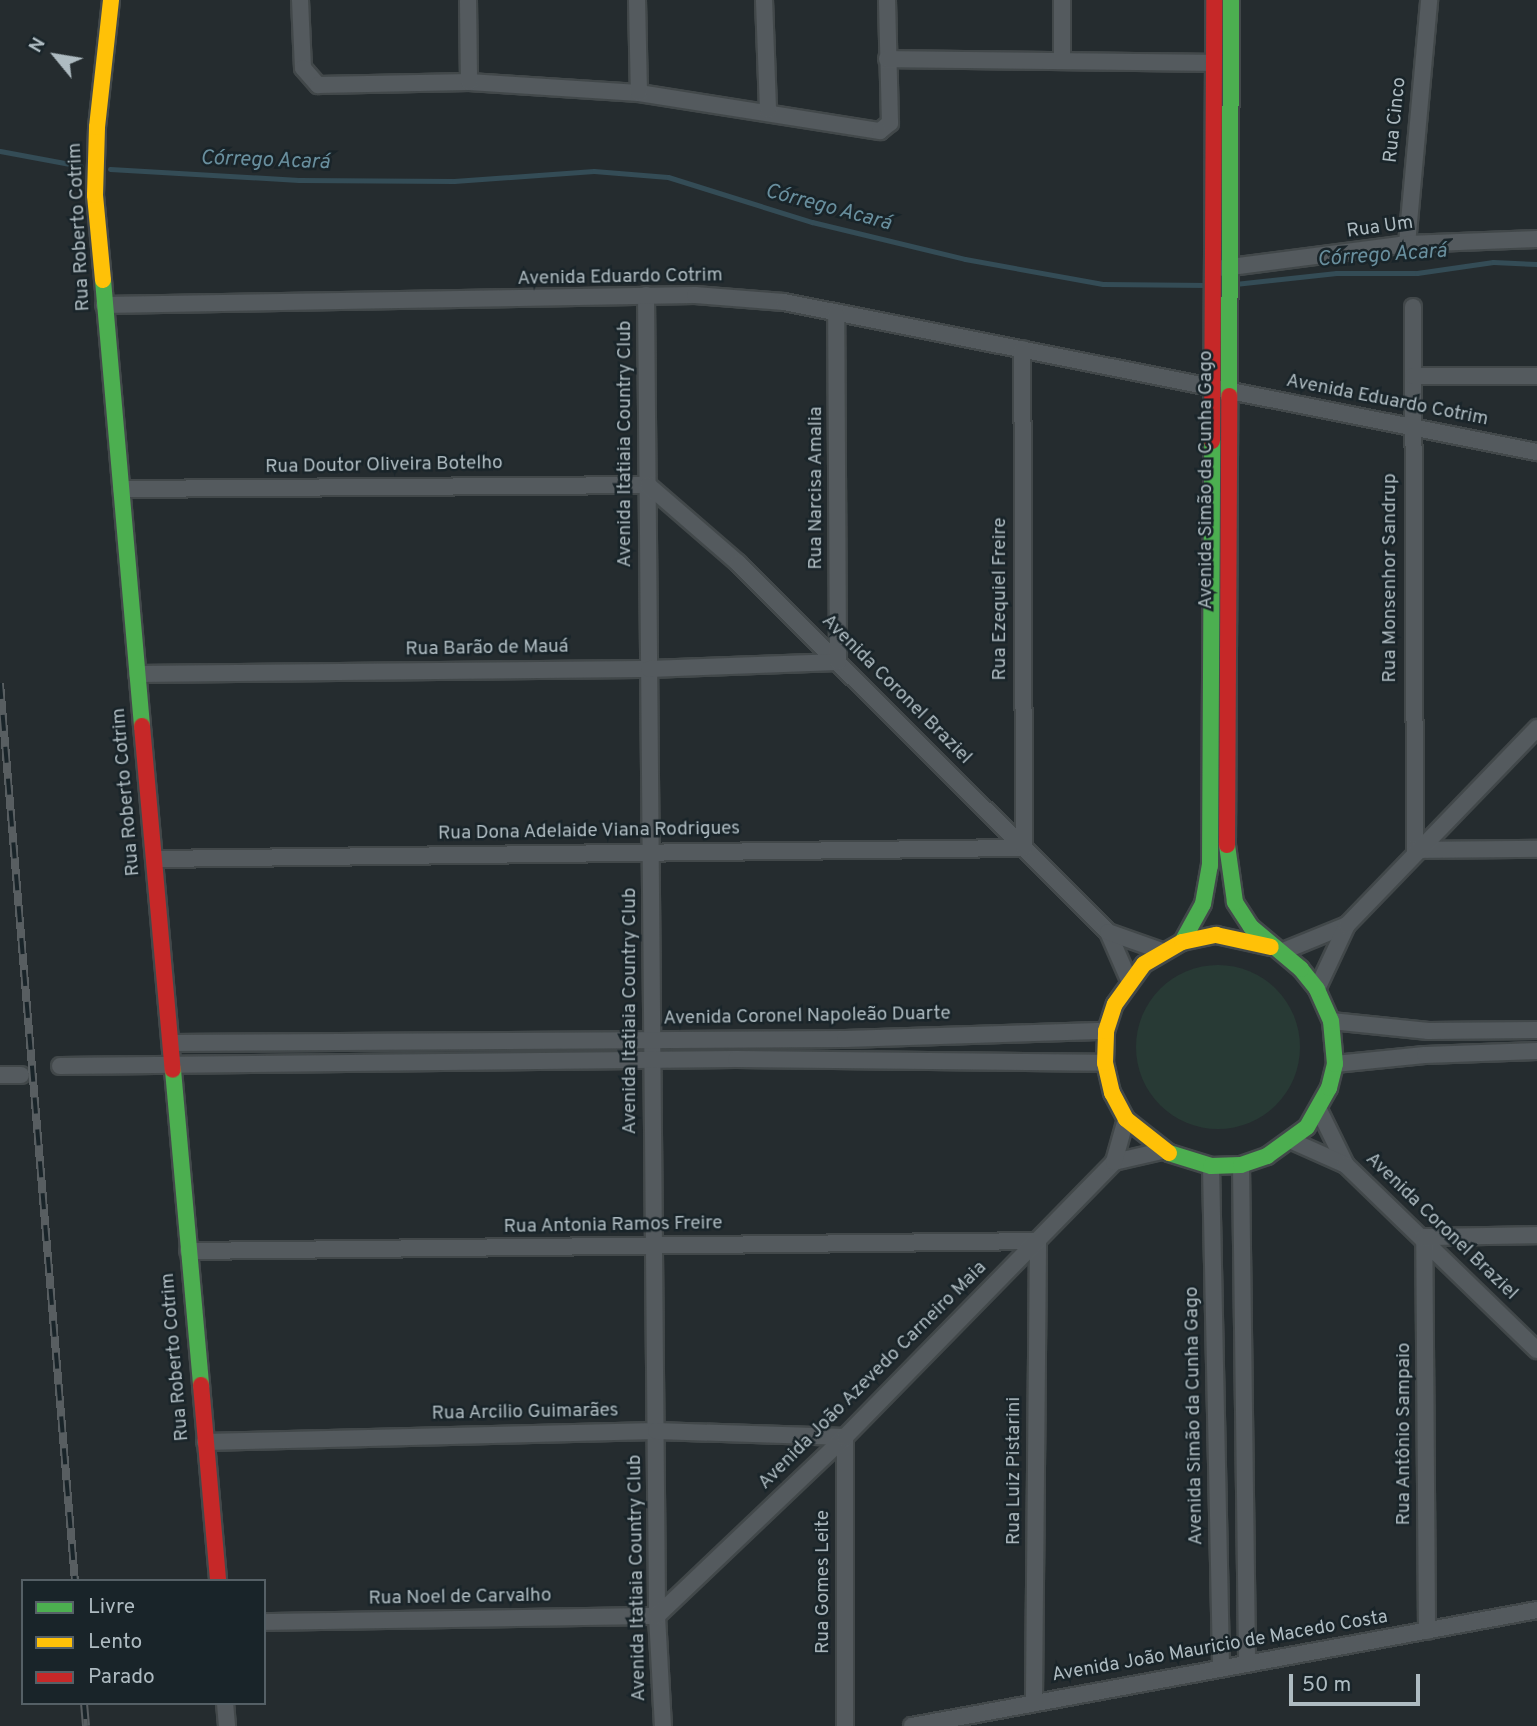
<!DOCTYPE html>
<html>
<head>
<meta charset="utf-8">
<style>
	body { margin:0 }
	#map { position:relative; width:1537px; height:1726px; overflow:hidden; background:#252c2f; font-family:Overpass,sans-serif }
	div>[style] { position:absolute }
	.green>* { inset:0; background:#283a35 }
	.round { border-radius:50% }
	.stream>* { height:5px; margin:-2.5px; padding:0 2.5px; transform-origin:2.5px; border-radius:2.5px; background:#344c56 }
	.roads { filter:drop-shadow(2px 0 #42484a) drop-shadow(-2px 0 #42484a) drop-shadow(0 2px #42484a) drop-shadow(0 -2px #42484a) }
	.street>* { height:16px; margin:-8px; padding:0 8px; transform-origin:8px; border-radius:8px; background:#545a5e }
	.fast>* { height:16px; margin:-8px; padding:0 8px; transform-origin:8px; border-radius:8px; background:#4caf50 }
	.slow>* { height:16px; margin:-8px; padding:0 8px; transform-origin:8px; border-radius:8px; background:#ffc107 }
	.jam>* { height:16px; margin:-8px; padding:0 8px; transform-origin:8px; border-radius:8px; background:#c62828 }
	.rail>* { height:8px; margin-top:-4px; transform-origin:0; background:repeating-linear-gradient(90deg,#192429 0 16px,#585e61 0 32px); box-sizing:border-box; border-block:2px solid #585e61 }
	span { translate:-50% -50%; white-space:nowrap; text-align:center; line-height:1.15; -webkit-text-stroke:5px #192429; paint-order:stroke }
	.street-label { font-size:19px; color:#aebbc1 }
	.water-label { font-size:21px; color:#698f9e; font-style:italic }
	.legend { position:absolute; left:21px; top:1579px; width:245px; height:126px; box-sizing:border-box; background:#192429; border:2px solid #556066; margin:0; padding:9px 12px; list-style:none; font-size:21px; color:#aebbc1 }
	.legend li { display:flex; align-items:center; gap:14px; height:35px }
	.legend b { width:35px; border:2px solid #556066 }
	.north { position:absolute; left:21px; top:21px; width:70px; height:70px; -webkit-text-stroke:5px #192429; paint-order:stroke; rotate:300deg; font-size:19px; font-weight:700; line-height:28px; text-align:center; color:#aebbc1 }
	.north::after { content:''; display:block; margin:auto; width:24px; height:32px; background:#aebbc1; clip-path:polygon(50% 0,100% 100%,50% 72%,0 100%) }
	.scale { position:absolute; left:1289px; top:1674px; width:131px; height:32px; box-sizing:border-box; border:4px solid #aebbc1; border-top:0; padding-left:9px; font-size:21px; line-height:24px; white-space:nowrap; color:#aebbc1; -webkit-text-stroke:5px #192429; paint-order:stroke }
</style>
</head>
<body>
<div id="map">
	<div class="green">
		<i class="round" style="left:1136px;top:965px;width:164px;height:164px"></i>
	</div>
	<div class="stream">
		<i style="left:0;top:151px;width:82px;rotate:10.5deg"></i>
		<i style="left:110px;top:169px;width:189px;rotate:3.3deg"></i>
		<i style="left:299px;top:180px;width:155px;rotate:0.4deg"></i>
		<i style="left:454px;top:181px;width:140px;rotate:-4.1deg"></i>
		<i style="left:594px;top:171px;width:74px;rotate:4.6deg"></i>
		<i style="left:668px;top:177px;width:151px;rotate:17.4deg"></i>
		<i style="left:812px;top:222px;width:157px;rotate:13.6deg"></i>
		<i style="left:965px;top:259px;width:140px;rotate:10.3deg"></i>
		<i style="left:1103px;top:284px;width:105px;rotate:0.5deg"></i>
		<i style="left:1235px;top:284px;width:102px;rotate:-6.2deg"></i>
		<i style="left:1336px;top:273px;width:81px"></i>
		<i style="left:1417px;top:273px;width:77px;rotate:-8.2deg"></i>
		<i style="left:1493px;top:262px;width:44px;rotate:2.6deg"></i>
	</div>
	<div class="roads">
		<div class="street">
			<i style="left:300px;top:0;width:68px;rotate:87.5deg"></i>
			<i style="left:303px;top:68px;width:23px;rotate:49deg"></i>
			<i style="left:318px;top:85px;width:151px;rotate:-1.1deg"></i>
			<i style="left:469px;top:82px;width:170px;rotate:3.7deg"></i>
			<i style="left:639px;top:93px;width:244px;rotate:9deg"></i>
			<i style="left:880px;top:131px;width:13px;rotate:-39deg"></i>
			<i style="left:890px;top:123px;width:123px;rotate:-91.4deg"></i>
			<i style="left:468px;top:0;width:82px;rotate:89.3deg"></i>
			<i style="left:637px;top:0;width:93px;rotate:88.8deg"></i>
			<i style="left:764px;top:0;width:110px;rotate:87.9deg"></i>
			<i style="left:1062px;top:0;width:59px;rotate:90deg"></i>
			<i style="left:887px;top:59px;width:326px;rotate:0.7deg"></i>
			<i style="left:1407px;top:244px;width:245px;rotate:-84.8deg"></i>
			<i style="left:1223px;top:268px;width:186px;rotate:-7.4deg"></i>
			<i style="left:1407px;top:244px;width:130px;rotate:-2.2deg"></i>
			<i style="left:646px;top:295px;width:1321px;rotate:89.52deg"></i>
			<i style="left:657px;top:1616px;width:110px;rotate:86.9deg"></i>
			<i style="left:104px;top:305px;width:591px;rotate:-0.97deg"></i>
			<i style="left:695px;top:295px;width:89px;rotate:4.5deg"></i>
			<i style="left:784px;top:302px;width:768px;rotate:11.27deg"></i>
			<i style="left:1413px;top:307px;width:543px;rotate:89.79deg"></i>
			<i style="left:1415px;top:850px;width:122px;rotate:-0.5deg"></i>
			<i style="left:1413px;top:376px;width:124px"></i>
			<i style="left:121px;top:489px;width:527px;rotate:-0.43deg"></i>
			<i style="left:648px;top:485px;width:119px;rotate:40.9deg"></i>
			<i style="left:738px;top:563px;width:523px;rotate:44.92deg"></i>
			<i style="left:1108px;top:932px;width:52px;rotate:66.4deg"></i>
			<i style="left:137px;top:674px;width:512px;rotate:-0.56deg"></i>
			<i style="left:649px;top:669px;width:189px;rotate:-2.1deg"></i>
			<i style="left:838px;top:662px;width:348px;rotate:-90.3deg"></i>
			<i style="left:155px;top:859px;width:869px;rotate:-0.73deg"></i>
			<i style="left:1024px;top:848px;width:499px;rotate:-90.2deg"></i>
			<i style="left:1108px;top:932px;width:57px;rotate:19.4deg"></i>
			<i style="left:1281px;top:952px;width:71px;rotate:-22.2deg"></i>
			<i style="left:1317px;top:989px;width:71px;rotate:-64.9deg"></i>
			<i style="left:1347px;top:925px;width:274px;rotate:-46deg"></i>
			<i style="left:1331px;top:1021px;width:98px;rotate:5.9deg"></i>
			<i style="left:1428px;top:1031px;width:109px;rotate:-0.5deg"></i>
			<i style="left:172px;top:1043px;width:673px;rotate:-0.34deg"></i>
			<i style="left:845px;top:1039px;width:261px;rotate:-1.8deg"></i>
			<i style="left:1335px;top:1064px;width:90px;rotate:-5.7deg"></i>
			<i style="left:1425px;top:1055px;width:112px;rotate:-2deg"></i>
			<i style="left:60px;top:1066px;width:676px;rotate:-0.59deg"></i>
			<i style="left:736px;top:1059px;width:369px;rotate:0.6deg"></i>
			<i style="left:0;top:1075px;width:21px"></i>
			<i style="left:1319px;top:1110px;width:61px;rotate:63.9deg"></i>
			<i style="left:1292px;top:1141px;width:59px;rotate:24deg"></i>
			<i style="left:1346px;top:1165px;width:266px;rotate:44.1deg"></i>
			<i style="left:1114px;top:1162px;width:49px;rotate:-12.9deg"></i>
			<i style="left:1241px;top:1165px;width:497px;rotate:89.3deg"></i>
			<i style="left:1211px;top:1166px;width:500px;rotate:88.85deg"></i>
			<i style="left:188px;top:1251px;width:850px;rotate:-0.67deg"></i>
			<i style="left:1038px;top:1241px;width:461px;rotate:90.5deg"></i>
			<i style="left:205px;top:1442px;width:451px;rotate:-1.4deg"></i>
			<i style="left:656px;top:1431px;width:189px;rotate:1.8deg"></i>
			<i style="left:845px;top:1437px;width:289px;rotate:90deg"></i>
			<i style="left:264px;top:1622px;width:393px;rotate:-0.9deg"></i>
			<i style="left:657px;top:1616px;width:260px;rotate:-43.6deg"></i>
			<i style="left:845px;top:1437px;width:385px;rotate:-45.6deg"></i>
			<i style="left:1114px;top:1162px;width:45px;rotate:-74.4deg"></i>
			<i style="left:1427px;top:1631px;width:394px;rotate:-90.4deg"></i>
			<i style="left:1424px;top:1237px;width:113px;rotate:-1deg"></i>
			<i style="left:225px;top:1703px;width:23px;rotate:85deg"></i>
			<i style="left:912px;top:1726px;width:636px;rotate:-10.51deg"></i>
		</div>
		<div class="fast">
			<i style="left:103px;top:280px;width:448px;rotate:85deg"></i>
			<i style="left:1229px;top:396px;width:396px;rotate:-89.7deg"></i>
			<i style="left:1182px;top:942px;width:43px;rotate:-61.1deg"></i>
			<i style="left:1203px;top:904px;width:39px;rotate:-80deg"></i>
			<i style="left:1210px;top:866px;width:425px;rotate:-89.7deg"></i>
			<i style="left:173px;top:1070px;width:316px;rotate:84.9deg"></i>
			<i style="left:1169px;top:1153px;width:44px;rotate:17.2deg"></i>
			<i style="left:1211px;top:1166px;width:30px;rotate:-2deg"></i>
			<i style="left:1241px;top:1165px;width:28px;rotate:-19deg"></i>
			<i style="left:1267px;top:1156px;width:49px;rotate:-35.9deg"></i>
			<i style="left:1307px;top:1127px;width:45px;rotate:-60.6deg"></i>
			<i style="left:1329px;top:1088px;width:25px;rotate:-76deg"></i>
			<i style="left:1335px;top:1064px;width:43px;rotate:-95.3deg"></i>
			<i style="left:1331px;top:1021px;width:35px;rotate:-114deg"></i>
			<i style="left:1317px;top:989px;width:26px;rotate:-129deg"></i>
			<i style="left:1301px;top:969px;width:65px;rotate:-140deg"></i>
			<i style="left:1251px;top:927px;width:30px;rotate:-123deg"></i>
			<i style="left:1235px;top:902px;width:58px;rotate:-98deg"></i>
		</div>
		<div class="slow">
			<i style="left:103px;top:280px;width:85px;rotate:-95.4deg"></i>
			<i style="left:95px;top:195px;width:68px;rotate:-88.3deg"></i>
			<i style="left:97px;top:127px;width:128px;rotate:-83.7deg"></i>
			<i style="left:1169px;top:1153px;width:55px;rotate:-141.7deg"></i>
			<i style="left:1126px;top:1119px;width:30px;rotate:-118deg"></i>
			<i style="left:1112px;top:1093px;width:31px;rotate:-103deg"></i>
			<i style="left:1105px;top:1063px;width:32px;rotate:-88deg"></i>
			<i style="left:1106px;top:1031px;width:28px;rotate:-72deg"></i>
			<i style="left:1115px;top:1004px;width:49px;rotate:-54.1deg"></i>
			<i style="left:1144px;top:964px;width:44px;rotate:-30.1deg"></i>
			<i style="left:1182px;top:942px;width:35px;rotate:-12deg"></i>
			<i style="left:1216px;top:935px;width:56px;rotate:12.3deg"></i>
		</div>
		<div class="jam">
			<i style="left:1212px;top:441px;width:441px;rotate:-89.7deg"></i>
			<i style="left:142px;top:726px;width:345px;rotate:84.9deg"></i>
			<i style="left:1227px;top:845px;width:449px;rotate:-89.7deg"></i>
			<i style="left:201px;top:1385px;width:197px;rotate:85deg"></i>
		</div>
	</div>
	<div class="rail">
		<i style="left:0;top:683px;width:901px;rotate:85.23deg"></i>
		<i style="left:84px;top:1703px;width:23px;rotate:85deg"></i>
	</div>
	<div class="street-label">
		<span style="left:1396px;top:120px;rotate:-84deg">Rua Cinco</span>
		<span style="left:80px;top:227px;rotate:-93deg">Rua Roberto Cotrim</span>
		<span style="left:1380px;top:228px;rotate:-8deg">Rua Um</span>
		<span style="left:620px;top:278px;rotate:-1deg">Avenida Eduardo Cotrim</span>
		<span style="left:1387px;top:401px;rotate:11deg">Avenida Eduardo Cotrim</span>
		<span style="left:626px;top:444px;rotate:-90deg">Avenida Itatiaia Country Club</span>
		<span style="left:384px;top:466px;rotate:-1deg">Rua Doutor Oliveira Botelho</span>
		<span style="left:1207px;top:480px;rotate:-90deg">Avenida Simão da Cunha Gago</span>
		<span style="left:817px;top:488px;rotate:-90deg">Rua Narcisa Amalia</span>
		<span style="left:1391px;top:578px;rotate:-90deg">Rua Monsenhor Sandrup</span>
		<span style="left:1001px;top:599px;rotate:-90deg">Rua Ezequiel Freire</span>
		<span style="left:487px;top:649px;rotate:-1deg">Rua Barão de Mauá</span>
		<span style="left:896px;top:690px;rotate:45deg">Avenida Coronel Braziel</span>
		<span style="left:127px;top:792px;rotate:-95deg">Rua Roberto Cotrim</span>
		<span style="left:589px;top:832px;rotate:-1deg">Rua Dona Adelaide Viana Rodrigues</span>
		<span style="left:631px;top:1011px;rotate:-90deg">Avenida Itatiaia Country Club</span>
		<span style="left:807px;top:1017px;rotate:-1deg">Avenida Coronel Napoleão Duarte</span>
		<span style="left:613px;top:1226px;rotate:-1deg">Rua Antonia Ramos Freire</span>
		<span style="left:1441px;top:1227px;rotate:44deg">Avenida Coronel Braziel</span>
		<span style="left:176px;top:1357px;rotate:-95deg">Rua Roberto Cotrim</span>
		<span style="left:873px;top:1376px;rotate:-45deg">Avenida João Azevedo Carneiro Maia</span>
		<span style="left:525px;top:1413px;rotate:-1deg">Rua Arcilio Guimarães</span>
		<span style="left:1195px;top:1416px;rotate:-91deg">Avenida Simão da Cunha Gago</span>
		<span style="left:1405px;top:1434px;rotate:-90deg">Rua Antônio Sampaio</span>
		<span style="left:1015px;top:1471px;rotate:-90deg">Rua Luiz Pistarini</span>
		<span style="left:638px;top:1578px;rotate:-91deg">Avenida Itatiaia Country Club</span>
		<span style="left:824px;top:1582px;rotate:-90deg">Rua Gomes Leite</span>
		<span style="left:460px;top:1598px;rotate:-1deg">Rua Noel de Carvalho</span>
		<span style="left:1220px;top:1647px;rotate:-10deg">Avenida João Mauricio de Macedo Costa</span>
	</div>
	<div class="water-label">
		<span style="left:265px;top:161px;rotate:2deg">Córrego Acará</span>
		<span style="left:828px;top:208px;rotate:15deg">Córrego Acará</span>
		<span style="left:1382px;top:256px;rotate:-4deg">Córrego Acará</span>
	</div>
	<ul class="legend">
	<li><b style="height:9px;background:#4caf50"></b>Livre</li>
	<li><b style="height:9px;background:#ffc107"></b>Lento</li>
	<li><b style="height:9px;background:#c62828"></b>Parado</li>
	</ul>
	<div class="north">N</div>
	<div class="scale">50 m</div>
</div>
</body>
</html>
